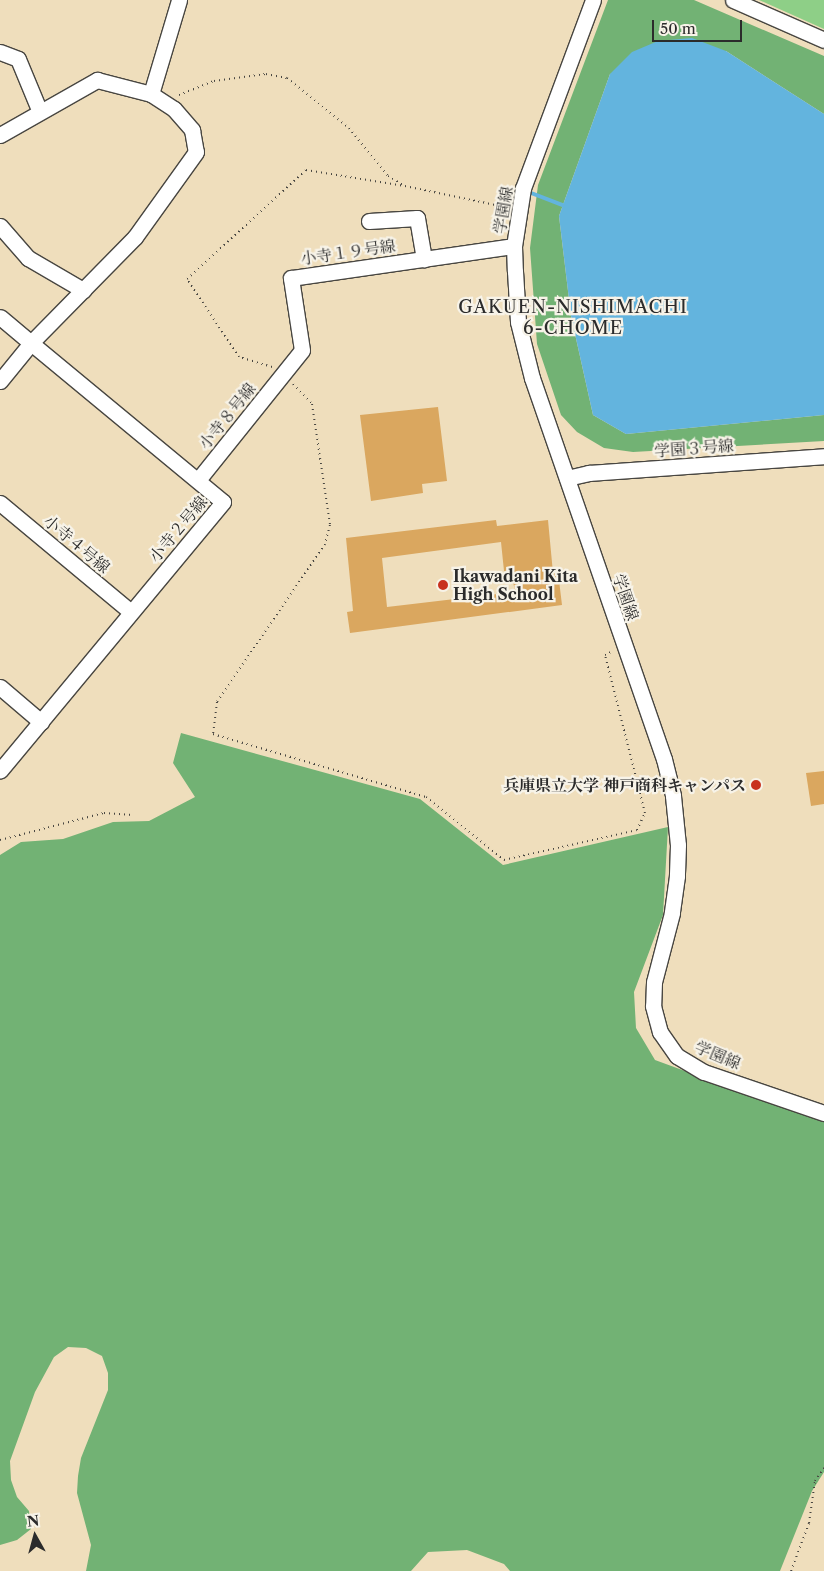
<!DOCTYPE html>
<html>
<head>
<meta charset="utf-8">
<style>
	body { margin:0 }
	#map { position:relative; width:824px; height:1571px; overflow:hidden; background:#efdebc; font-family:"Libre Caslon Text","Noto Serif JP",serif }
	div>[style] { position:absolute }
	.green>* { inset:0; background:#8ecf87 }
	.forest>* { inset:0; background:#72b274 }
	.water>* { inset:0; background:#63b4de }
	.stream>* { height:4px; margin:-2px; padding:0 2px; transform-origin:2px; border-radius:2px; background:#63b4de }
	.building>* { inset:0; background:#daa75f }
	.path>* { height:2px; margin-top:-1px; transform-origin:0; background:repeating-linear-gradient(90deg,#484641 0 1px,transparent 0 5px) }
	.roads { filter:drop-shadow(1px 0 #484641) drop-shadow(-1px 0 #484641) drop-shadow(0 1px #484641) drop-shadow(0 -1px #484641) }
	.minor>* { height:15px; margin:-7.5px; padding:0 7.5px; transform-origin:7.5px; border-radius:7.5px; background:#fff }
	.dots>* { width:14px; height:14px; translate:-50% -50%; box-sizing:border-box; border:2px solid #f7f3e8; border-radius:50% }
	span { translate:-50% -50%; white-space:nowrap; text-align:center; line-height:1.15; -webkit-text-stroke:4.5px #f7f3e8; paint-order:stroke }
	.street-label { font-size:16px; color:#2b2b2b }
	.poi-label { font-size:16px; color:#2b2b2b; font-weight:700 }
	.left { translate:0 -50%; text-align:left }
	.right { translate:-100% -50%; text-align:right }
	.neighbourhood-label { font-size:18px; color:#2b2b2b; letter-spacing:1px }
	.north { position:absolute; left:10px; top:1511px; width:50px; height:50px; -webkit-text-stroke:4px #f7f3e8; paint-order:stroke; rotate:353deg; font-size:14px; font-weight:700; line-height:20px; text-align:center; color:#2b2b2b }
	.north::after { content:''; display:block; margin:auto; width:18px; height:22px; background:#2b2b2b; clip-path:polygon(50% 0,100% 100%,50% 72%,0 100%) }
	.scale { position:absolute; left:652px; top:20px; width:90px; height:22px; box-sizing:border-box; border:2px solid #2b2b2b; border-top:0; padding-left:6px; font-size:15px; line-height:18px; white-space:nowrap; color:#2b2b2b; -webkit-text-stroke:4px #f7f3e8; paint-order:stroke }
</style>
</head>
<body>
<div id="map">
	<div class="green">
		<i style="clip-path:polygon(759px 0,824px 0,824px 29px)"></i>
	</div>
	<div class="forest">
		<i style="clip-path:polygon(608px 0,694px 0,824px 56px,824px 114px,726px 51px,610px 74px,559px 216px,571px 316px,593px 415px,626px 434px,824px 415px,824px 441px,633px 452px,604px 448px,577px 432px,561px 415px,537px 344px,530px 248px,538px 185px)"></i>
		<i style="clip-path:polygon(181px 733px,420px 799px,503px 865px,668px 827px,663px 915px,634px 992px,636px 1028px,655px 1060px,824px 1122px,824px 1472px,812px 1491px,780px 1571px,510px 1571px,504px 1564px,467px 1550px,428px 1552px,411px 1571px,86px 1571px,91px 1545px,77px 1493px,78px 1476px,81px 1458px,108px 1390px,108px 1373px,102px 1356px,86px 1348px,68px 1347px,54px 1357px,35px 1392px,10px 1461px,11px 1480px,17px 1497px,29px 1511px,31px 1529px,17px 1540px,0 1545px,0 855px,21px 842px,63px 839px,113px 822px,149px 821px,195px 797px,173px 763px)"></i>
	</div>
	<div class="water">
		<i style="clip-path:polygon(692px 38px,726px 51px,824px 114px,824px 415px,626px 434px,593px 415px,571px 316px,559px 216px,610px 74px,632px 52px,658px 41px)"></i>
	</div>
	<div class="stream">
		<i style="left:526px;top:191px;width:40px;rotate:21deg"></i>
	</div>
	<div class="building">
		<i style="clip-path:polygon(438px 407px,447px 481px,422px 484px,423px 493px,371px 501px,360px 415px)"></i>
		<i style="clip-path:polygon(evenodd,496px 520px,497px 526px,548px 520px,553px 573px,558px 572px,562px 605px,350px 633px,347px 612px,353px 611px,346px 538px,496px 520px,501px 542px,504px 571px,511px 570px,515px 592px,387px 607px,382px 558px,501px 542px)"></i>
		<i style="clip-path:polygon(824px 771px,824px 804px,811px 806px,806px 773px)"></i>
	</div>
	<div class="path">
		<i style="left:179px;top:95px;width:38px;rotate:-22deg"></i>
		<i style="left:214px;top:81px;width:52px;rotate:-7.7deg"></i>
		<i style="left:266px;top:74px;width:21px;rotate:11deg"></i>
		<i style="left:287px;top:78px;width:80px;rotate:38.9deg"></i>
		<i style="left:349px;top:128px;width:62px;rotate:50.9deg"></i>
		<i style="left:388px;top:176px;width:20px;rotate:30deg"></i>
		<i style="left:405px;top:186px;width:102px;rotate:11.9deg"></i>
		<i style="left:272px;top:367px;width:34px;rotate:-163deg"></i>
		<i style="left:239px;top:357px;width:94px;rotate:-123.7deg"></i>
		<i style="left:187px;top:279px;width:161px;rotate:-42.5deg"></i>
		<i style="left:306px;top:170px;width:100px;rotate:9.2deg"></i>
		<i style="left:293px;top:384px;width:28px;rotate:46deg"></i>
		<i style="left:312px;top:404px;width:122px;rotate:81.5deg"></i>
		<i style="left:330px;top:525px;width:20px;rotate:105deg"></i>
		<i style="left:325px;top:544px;width:191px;rotate:124.4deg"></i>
		<i style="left:217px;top:702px;width:32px;rotate:97deg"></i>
		<i style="left:213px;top:734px;width:222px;rotate:16.5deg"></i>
		<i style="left:426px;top:797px;width:100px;rotate:38.9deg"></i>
		<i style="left:504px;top:860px;width:136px;rotate:-12.7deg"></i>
		<i style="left:637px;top:830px;width:19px;rotate:-65deg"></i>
		<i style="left:645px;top:813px;width:163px;rotate:-104.2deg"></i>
		<i style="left:605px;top:655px;width:9px;rotate:-27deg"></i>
		<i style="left:0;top:840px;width:107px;rotate:-14.6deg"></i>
		<i style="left:104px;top:813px;width:29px;rotate:4deg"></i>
		<i style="left:791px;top:1571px;width:51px;rotate:-69.4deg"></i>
		<i style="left:809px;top:1523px;width:42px;rotate:-81.9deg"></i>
		<i style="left:815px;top:1481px;width:16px;rotate:-55deg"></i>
	</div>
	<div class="roads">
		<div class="minor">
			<i style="left:593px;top:0;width:201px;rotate:110.4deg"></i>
			<i style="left:523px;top:188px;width:59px;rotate:98.8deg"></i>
			<i style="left:514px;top:246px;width:25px;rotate:88deg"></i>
			<i style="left:515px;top:271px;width:51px;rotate:86.6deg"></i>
			<i style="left:518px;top:322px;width:58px;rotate:76deg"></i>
			<i style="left:532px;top:378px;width:403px;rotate:70.9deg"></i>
			<i style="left:664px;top:759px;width:38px;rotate:76deg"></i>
			<i style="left:673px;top:796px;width:49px;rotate:84.2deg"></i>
			<i style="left:678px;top:845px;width:31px;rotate:92deg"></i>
			<i style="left:677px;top:876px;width:37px;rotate:98deg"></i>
			<i style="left:672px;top:913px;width:71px;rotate:104.6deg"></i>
			<i style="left:654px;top:982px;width:24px;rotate:92deg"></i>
			<i style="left:653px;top:1006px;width:27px;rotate:75deg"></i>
			<i style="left:660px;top:1032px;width:29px;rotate:55deg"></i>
			<i style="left:677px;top:1056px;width:31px;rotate:31deg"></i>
			<i style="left:704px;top:1072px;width:127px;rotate:18.9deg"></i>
			<i style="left:733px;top:0;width:99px;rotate:23.7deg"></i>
			<i style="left:0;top:52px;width:19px;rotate:21deg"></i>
			<i style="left:18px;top:59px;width:57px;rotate:67.5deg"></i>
			<i style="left:151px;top:94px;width:98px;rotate:-73.4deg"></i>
			<i style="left:0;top:135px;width:112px;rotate:-29.6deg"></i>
			<i style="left:97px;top:80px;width:56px;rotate:14.5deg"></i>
			<i style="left:151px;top:94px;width:27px;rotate:33deg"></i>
			<i style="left:174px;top:109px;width:28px;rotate:49deg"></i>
			<i style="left:192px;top:130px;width:22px;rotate:80deg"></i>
			<i style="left:196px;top:152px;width:105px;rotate:125.7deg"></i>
			<i style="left:135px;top:237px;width:148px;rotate:134.5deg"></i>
			<i style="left:31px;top:343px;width:40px;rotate:-140deg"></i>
			<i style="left:369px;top:221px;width:48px;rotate:-3.6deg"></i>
			<i style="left:417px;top:218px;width:42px;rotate:80.3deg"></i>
			<i style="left:0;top:226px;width:43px;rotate:48.8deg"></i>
			<i style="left:28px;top:258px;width:64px;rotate:30.2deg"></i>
			<i style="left:0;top:381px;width:49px;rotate:-50.8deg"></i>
			<i style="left:31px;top:343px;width:249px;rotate:39.6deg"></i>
			<i style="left:223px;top:502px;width:349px;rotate:129.7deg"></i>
			<i style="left:567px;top:478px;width:23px;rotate:-13deg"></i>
			<i style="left:589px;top:473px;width:236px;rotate:-4.1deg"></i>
			<i style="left:198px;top:480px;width:166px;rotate:-51.3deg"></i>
			<i style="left:302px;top:350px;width:73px;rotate:-98.7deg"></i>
			<i style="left:291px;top:278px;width:225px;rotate:-8.2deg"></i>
			<i style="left:0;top:503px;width:170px;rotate:39.8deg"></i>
			<i style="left:0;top:687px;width:54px;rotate:40.5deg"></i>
		</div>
	</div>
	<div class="dots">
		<i style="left:443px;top:585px;background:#c8321e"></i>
		<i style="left:756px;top:785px;background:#c8321e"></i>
	</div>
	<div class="street-label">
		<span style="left:503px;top:210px;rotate:-80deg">学園線</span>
		<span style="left:348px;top:252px;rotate:-8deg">小寺１９号線</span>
		<span style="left:227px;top:416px;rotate:-51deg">小寺８号線</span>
		<span style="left:694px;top:448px;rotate:-4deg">学園３号線</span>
		<span style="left:178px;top:529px;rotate:-50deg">小寺２号線</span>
		<span style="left:77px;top:544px;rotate:40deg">小寺４号線</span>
		<span style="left:626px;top:597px;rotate:71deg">学園線</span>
		<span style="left:718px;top:1055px;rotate:23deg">学園線</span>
	</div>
	<div class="poi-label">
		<span class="left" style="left:453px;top:585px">Ikawadani Kita<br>High School</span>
		<span class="right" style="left:746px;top:785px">兵庫県立大学 神戸商科キャンパス</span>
	</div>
	<div class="neighbourhood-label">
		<span style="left:573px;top:318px">GAKUEN-NISHIMACHI<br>6-CHOME</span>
	</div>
	<div class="north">N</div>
	<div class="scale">50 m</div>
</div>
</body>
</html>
